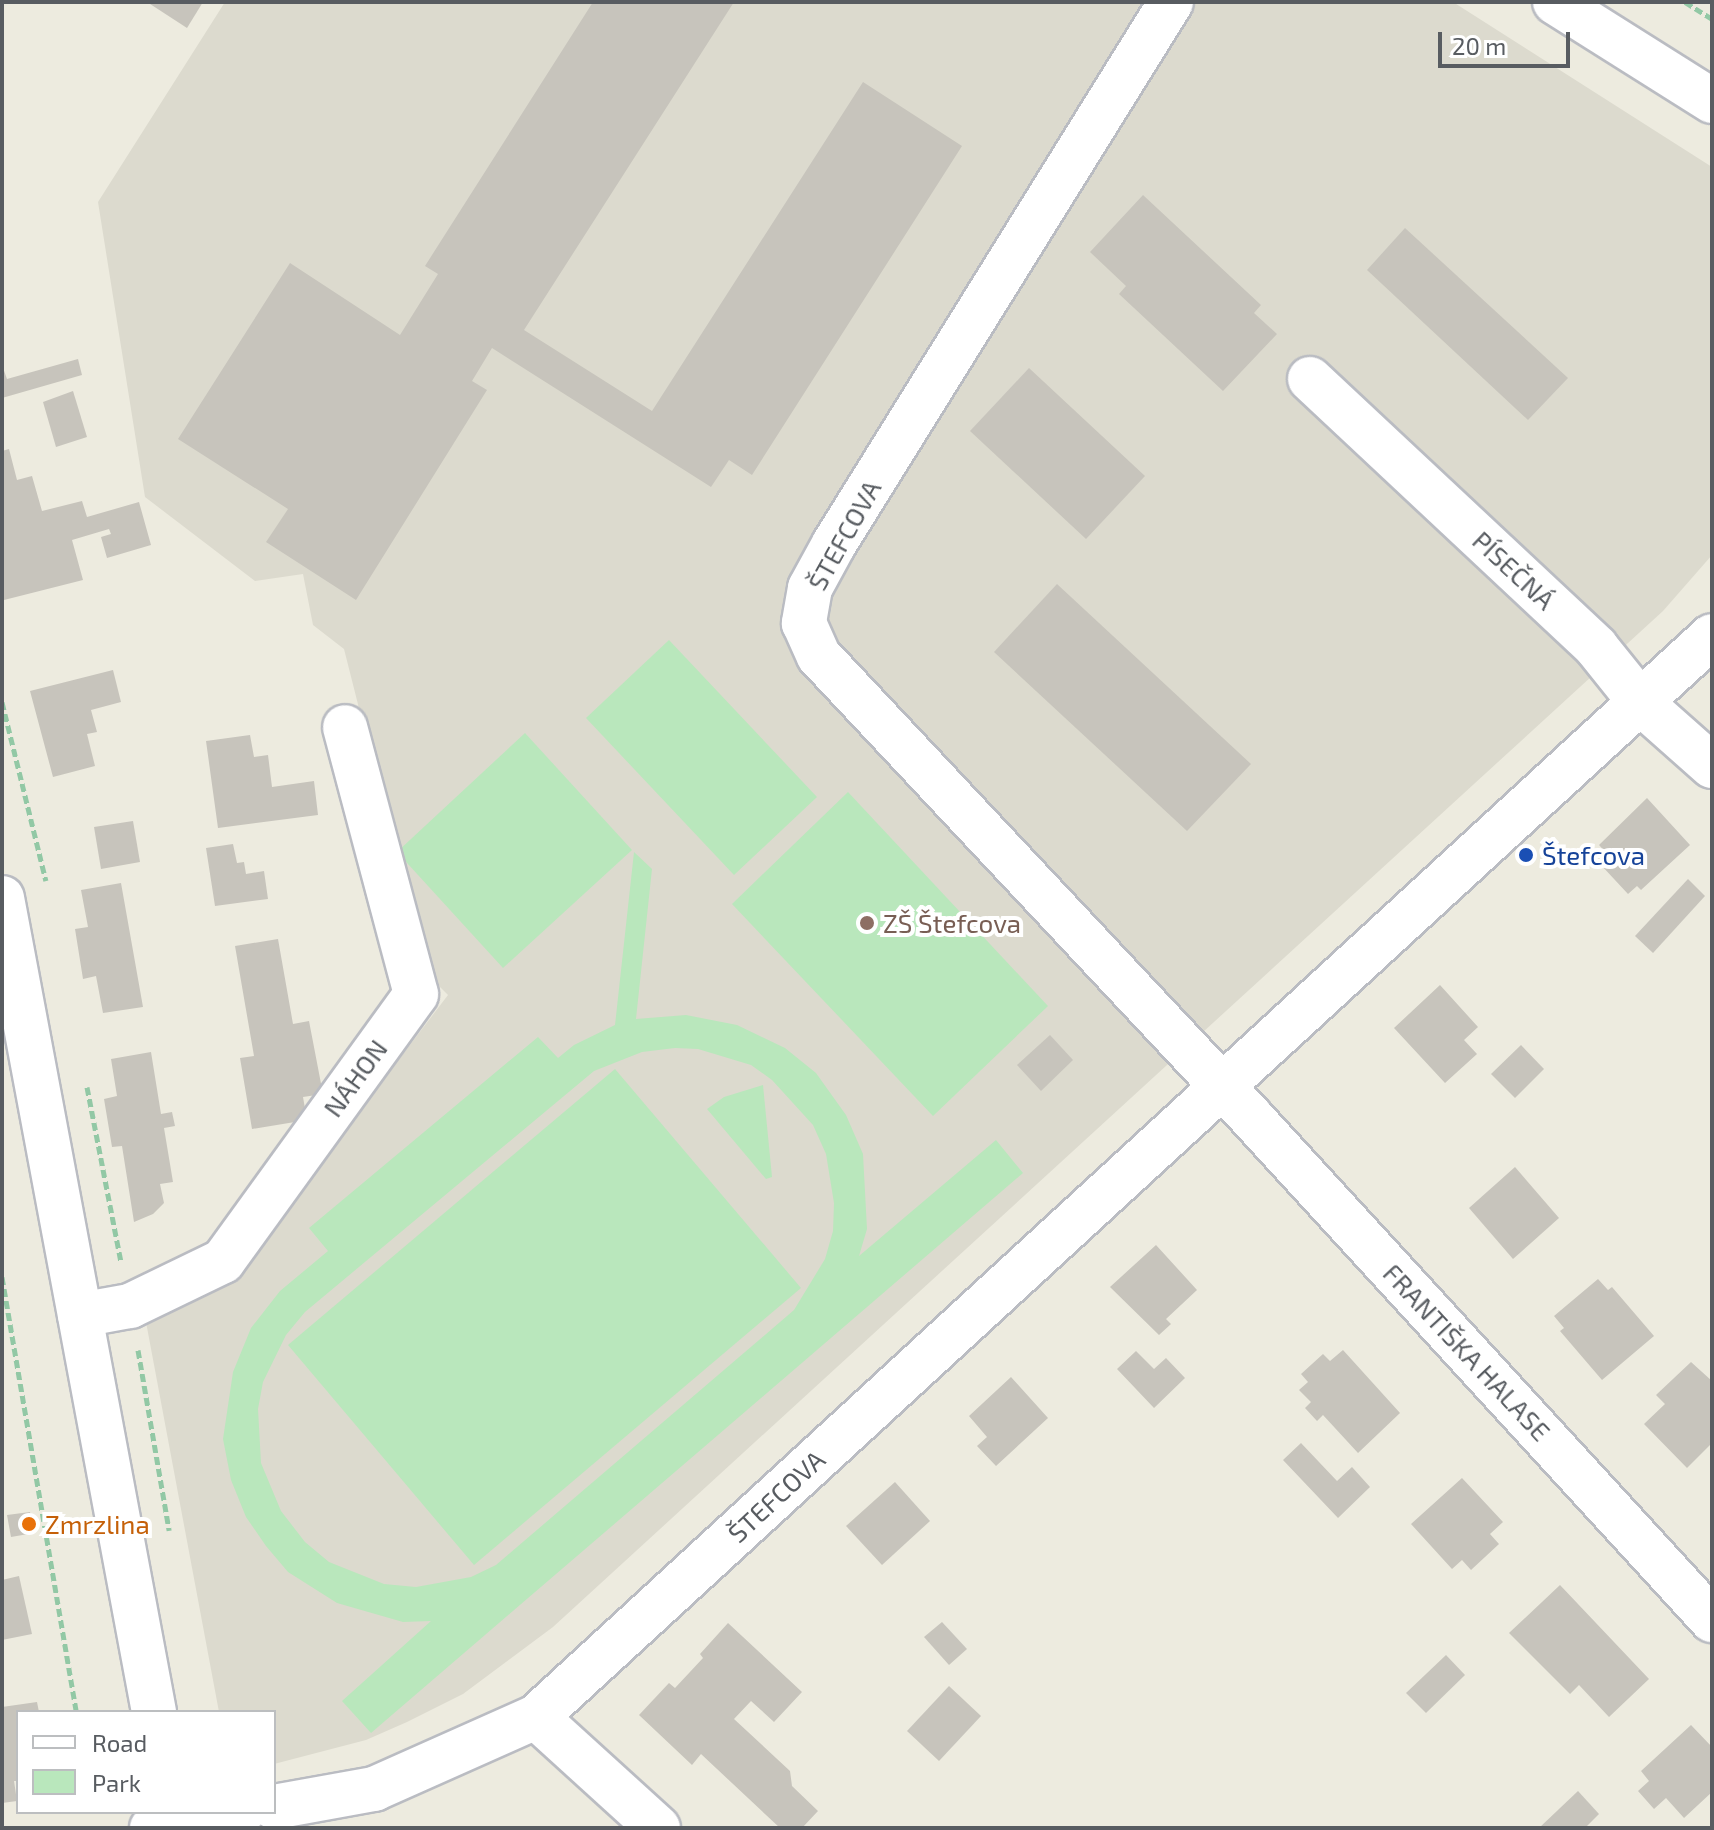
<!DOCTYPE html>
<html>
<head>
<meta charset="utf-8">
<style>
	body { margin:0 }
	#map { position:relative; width:1714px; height:1830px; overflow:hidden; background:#edebdf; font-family:"Exo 2",sans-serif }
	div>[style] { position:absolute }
	.education>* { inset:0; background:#dcdace }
	.green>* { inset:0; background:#b9e7bc }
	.building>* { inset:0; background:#c7c4bc }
	.path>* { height:5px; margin-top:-2.5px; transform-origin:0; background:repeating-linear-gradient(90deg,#92c8a5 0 8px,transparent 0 12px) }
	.roads { filter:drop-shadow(2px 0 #babcc2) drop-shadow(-2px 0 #babcc2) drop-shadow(0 2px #babcc2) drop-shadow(0 -2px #babcc2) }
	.street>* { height:44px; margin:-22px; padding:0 22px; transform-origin:22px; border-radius:22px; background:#fff }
	.dots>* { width:22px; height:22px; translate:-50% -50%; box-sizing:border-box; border:4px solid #fff; border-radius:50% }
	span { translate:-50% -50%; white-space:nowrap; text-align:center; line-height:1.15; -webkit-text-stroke:8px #fff; paint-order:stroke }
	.street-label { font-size:26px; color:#585c61 }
	.transit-label { font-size:26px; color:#164399 }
	.left { translate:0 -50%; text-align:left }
	.education-label { font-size:26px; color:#785e54 }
	.food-label { font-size:26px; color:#c56008 }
	.frame { position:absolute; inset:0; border:4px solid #585c61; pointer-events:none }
	.legend { position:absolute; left:16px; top:1710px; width:260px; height:104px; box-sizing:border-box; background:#fff; border:2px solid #bcbec0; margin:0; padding:10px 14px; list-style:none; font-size:24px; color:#585c61 }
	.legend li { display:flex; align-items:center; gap:16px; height:40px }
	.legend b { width:40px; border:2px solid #bcbec0 }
	.scale { position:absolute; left:1438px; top:32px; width:132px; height:36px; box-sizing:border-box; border:4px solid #585c61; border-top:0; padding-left:10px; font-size:24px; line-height:28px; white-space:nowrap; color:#585c61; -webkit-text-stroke:6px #fff; paint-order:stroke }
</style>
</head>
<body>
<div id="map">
	<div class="education">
		<i style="clip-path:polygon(225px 2px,1453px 2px,1712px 167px,1712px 555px,1663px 611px,553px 1627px,463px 1694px,407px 1722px,366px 1740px,274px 1764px,274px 1712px,219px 1712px,146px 1322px,237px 1272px,448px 995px,426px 973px,344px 649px,313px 625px,303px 574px,255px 581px,145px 497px,98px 202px)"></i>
	</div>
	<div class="green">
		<i style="clip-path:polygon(669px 640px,817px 797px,734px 875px,586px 718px)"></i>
		<i style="clip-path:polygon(525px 733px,632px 850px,503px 968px,397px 852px)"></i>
		<i style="clip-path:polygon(848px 792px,1048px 1006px,933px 1116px,732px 904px)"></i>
		<i style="clip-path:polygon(evenodd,634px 852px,652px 869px,636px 1019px,686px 1015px,737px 1025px,785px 1048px,816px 1073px,846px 1115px,863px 1154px,867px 1229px,859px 1256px,996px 1140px,1023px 1173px,371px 1733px,342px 1701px,431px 1621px,403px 1622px,337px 1603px,288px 1572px,266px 1546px,246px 1517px,231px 1480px,223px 1439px,233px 1372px,251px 1328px,280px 1291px,328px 1251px,309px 1228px,538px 1037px,558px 1058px,574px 1045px,615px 1025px,634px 852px,675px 1048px,698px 1049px,751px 1065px,772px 1080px,813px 1125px,826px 1154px,834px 1203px,833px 1231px,825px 1259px,794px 1310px,496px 1565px,471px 1577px,416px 1587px,384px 1584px,329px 1562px,305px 1542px,281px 1511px,261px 1463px,258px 1409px,263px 1382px,286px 1335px,305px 1312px,594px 1071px,642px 1052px,675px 1048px)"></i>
		<i style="clip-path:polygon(615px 1069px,801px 1288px,474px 1565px,288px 1345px)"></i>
		<i style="clip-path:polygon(763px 1085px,772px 1177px,766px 1179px,707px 1109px,724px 1097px)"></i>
	</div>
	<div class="building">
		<i style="clip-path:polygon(147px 2px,203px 2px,187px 28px)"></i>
		<i style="clip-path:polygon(593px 2px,734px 2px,524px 330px,652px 411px,863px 82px,962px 146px,752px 475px,729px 460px,711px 487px,492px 348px,472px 381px,487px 390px,356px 600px,266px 542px,288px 509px,178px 439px,290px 263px,400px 335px,438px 274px,425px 266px)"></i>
		<i style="clip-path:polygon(1143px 195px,1261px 305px,1254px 313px,1277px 334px,1223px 391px,1119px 294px,1126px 286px,1090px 252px)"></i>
		<i style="clip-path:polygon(1405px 228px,1568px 378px,1528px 420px,1367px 270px)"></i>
		<i style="clip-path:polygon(78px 359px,82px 375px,2px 398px,2px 365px,7px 379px)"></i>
		<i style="clip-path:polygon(1029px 368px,1145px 476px,1086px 539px,970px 431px)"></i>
		<i style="clip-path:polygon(73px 391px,87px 437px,56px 447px,43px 402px)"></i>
		<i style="clip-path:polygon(9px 449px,17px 480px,32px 476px,42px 511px,82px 501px,87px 517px,139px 502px,151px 545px,107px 558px,101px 537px,111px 534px,109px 529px,72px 540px,83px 580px,4px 600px,2px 451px)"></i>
		<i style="clip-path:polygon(1057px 584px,1251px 764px,1187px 831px,994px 652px)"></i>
		<i style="clip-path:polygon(113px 670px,121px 702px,91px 710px,97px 732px,87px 734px,95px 766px,53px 777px,30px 691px)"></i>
		<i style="clip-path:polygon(250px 735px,254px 757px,268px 755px,272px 787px,314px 781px,318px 815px,218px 828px,206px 741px)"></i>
		<i style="clip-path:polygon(1647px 798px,1690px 845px,1641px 890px,1637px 886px,1628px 894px,1601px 865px,1610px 857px,1599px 845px)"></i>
		<i style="clip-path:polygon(133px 821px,140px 862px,101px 869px,94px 827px)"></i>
		<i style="clip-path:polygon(233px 844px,237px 863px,244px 862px,246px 874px,264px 871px,268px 899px,215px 906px,206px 848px)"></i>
		<i style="clip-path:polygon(1688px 879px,1705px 896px,1653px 953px,1635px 936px)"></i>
		<i style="clip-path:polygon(121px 883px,143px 1007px,103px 1013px,96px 976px,83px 979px,75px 929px,88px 927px,81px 890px)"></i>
		<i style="clip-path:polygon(278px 939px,293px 1024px,309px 1021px,323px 1094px,303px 1097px,307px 1120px,252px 1129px,240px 1058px,254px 1056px,235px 946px)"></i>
		<i style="clip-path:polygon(1440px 985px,1478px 1027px,1464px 1040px,1477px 1054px,1445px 1083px,1394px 1028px)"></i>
		<i style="clip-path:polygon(1050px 1035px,1073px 1060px,1041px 1091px,1017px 1065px)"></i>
		<i style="clip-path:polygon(1521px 1045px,1544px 1069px,1515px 1098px,1491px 1074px)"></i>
		<i style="clip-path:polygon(151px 1052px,161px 1114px,172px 1112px,175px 1126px,164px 1128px,173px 1182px,160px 1184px,164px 1203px,153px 1214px,134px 1222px,122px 1146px,112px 1147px,104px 1099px,117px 1096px,111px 1059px)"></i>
		<i style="clip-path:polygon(1515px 1167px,1559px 1218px,1513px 1259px,1469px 1208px)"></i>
		<i style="clip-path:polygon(1156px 1245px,1197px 1290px,1166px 1319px,1171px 1324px,1159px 1335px,1110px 1287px)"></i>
		<i style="clip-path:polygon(1598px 1279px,1608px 1290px,1612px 1287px,1654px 1336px,1602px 1380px,1560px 1331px,1564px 1328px,1554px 1316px)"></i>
		<i style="clip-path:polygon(1343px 1350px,1400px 1413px,1358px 1453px,1323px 1415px,1317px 1421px,1305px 1408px,1311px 1402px,1299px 1390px,1308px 1382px,1301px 1374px,1323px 1354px,1330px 1361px)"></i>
		<i style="clip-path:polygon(1136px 1351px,1154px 1369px,1166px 1358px,1185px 1378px,1154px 1408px,1117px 1369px)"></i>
		<i style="clip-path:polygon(1691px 1362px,1712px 1381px,1712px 1443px,1687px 1468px,1644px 1424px,1665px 1404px,1656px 1395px)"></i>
		<i style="clip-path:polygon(1011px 1377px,1048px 1418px,996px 1466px,977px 1446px,987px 1437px,969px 1416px)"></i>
		<i style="clip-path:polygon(1301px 1443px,1337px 1481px,1352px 1467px,1370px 1487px,1338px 1518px,1283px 1460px)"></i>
		<i style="clip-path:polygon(1462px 1478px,1503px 1522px,1490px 1534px,1499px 1544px,1471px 1570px,1462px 1560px,1452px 1569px,1411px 1524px)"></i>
		<i style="clip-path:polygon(895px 1482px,930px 1521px,882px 1565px,846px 1526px)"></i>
		<i style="clip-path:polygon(30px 1512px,34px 1533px,11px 1537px,7px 1515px)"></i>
		<i style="clip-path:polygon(19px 1576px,32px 1634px,2px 1640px,2px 1580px)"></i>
		<i style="clip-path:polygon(1560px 1585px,1649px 1679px,1609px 1717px,1579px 1685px,1570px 1694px,1509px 1633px)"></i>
		<i style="clip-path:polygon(942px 1622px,967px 1649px,949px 1665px,924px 1637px)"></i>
		<i style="clip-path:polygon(728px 1623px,802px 1692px,774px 1722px,751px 1701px,734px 1719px,790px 1771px,792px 1786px,818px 1811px,802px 1828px,780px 1828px,701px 1754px,692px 1765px,639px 1715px,669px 1683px,675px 1688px,703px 1658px,700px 1654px)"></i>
		<i style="clip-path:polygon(1446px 1655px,1465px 1675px,1426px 1713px,1406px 1693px)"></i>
		<i style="clip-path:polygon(949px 1686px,981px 1716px,939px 1761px,907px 1731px)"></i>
		<i style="clip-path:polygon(37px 1702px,39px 1712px,18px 1712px,18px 1781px,14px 1781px,17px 1801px,2px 1803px,2px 1707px)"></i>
		<i style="clip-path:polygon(1691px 1725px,1712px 1747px,1712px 1792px,1684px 1818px,1666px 1798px,1654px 1809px,1638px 1791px,1649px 1781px,1641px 1771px)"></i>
		<i style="clip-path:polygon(1578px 1791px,1599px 1814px,1585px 1828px,1539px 1828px)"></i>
	</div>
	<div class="path">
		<i style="left:1685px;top:2px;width:32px;rotate:32deg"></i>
		<i style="left:2px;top:702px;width:184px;rotate:76.2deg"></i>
		<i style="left:87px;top:1087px;width:178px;rotate:79deg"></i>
		<i style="left:2px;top:1277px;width:441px;rotate:80.3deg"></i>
		<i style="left:138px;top:1350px;width:183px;rotate:80.2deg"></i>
	</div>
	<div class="roads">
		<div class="street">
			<i style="left:1171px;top:2px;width:638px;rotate:121.87deg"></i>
			<i style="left:834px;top:544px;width:50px;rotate:118.6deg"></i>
			<i style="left:810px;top:588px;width:36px;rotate:100deg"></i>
			<i style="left:804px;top:623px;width:36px;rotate:66deg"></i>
			<i style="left:819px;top:656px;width:630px;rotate:46.86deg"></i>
			<i style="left:1250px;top:1116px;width:684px;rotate:47.49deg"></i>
			<i style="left:1555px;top:2px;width:186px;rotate:32.2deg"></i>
			<i style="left:1310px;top:379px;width:392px;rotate:43.1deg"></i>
			<i style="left:1596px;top:647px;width:72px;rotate:51.2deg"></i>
			<i style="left:1641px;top:703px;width:95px;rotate:41.6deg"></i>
			<i style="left:2px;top:898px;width:828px;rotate:79.42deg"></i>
			<i style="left:80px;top:1315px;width:51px;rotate:-10.2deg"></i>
			<i style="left:130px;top:1306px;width:103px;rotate:-25.8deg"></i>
			<i style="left:223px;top:1261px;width:329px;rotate:-54.1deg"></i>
			<i style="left:416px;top:994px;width:276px;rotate:-104.9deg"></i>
			<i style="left:536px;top:1717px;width:165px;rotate:42.3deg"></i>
			<i style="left:274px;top:1807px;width:102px;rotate:-10.2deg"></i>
			<i style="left:374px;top:1789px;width:177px;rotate:-24deg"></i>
			<i style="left:536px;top:1717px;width:1597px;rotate:-42.59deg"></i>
			<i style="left:152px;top:1828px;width:92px;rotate:-10deg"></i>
		</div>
	</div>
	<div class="dots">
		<i style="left:1526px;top:855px;background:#1a4fb4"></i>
		<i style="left:867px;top:923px;background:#8d6e63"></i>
		<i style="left:29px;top:1524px;background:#e8710a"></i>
	</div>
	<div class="street-label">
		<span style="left:844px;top:535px;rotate:-61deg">ŠTEFCOVA</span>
		<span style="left:1514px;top:570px;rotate:43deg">PÍSEČNÁ</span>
		<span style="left:355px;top:1078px;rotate:-54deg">NÁHON</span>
		<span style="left:1467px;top:1352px;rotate:47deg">FRANTIŠKA HALASE</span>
		<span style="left:776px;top:1496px;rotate:-43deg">ŠTEFCOVA</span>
	</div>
	<div class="transit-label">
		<span class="left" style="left:1542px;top:855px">Štefcova</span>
	</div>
	<div class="education-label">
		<span class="left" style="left:883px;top:923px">ZŠ Štefcova</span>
	</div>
	<div class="food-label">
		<span class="left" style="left:45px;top:1524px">Zmrzlina</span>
	</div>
	<div class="frame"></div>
	<ul class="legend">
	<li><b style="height:10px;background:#fff"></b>Road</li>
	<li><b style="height:22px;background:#b9e7bc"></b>Park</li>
	</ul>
	<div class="scale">20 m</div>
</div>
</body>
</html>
